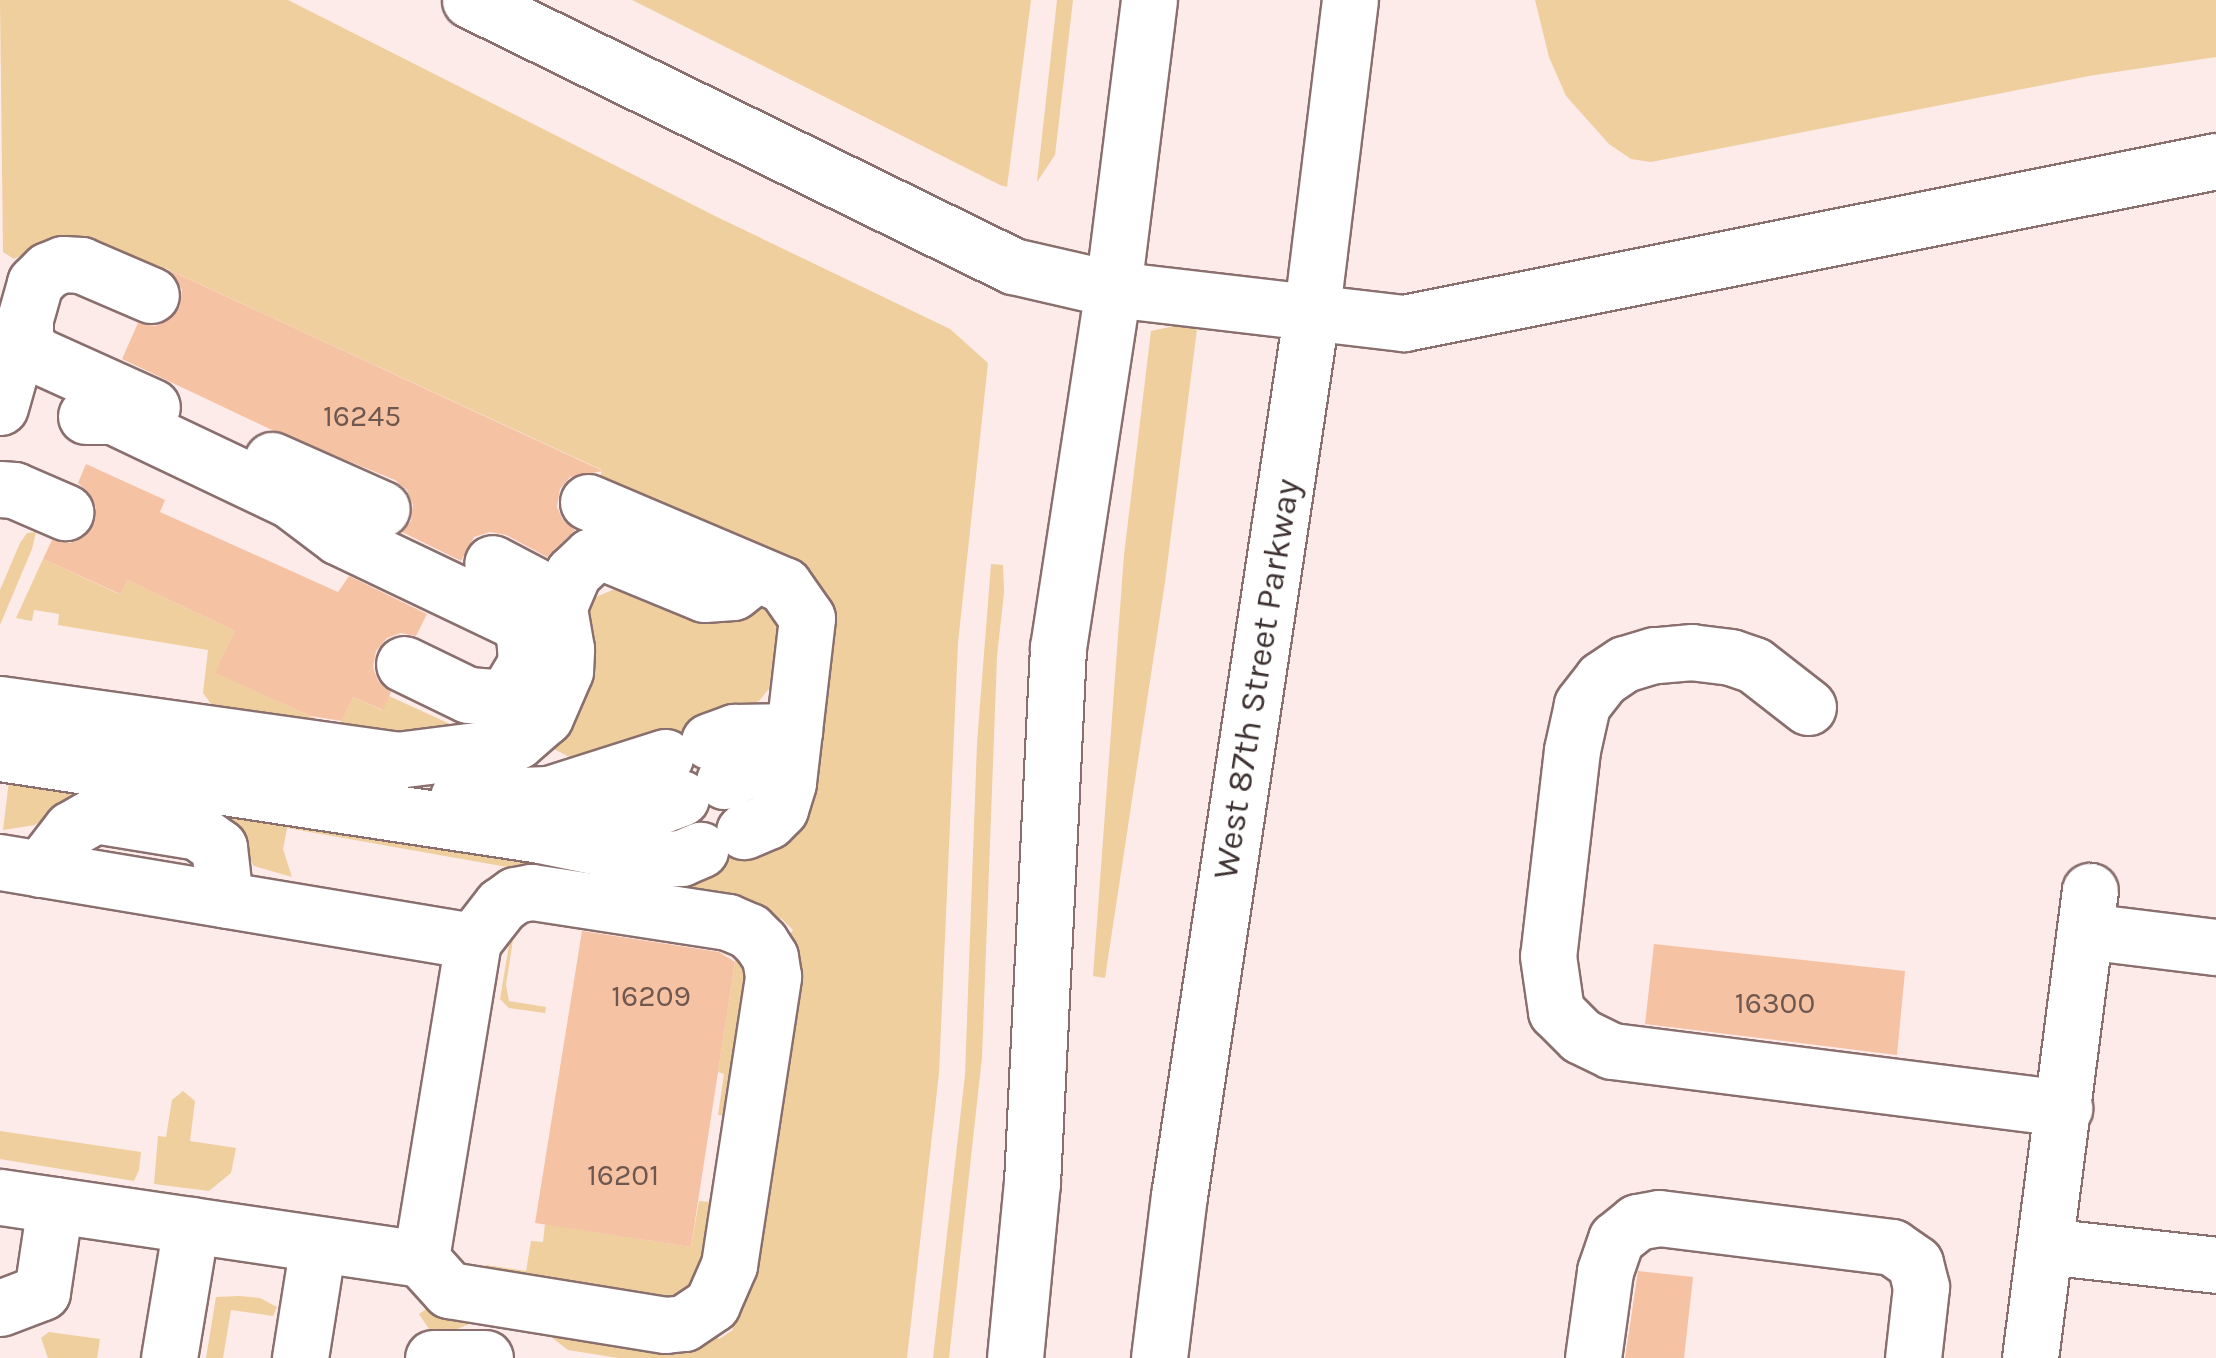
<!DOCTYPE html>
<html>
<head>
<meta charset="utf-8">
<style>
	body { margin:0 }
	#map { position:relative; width:2216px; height:1358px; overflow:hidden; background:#fdebe9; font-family:Karla,sans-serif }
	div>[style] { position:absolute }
	.green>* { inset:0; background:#eecf9d }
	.building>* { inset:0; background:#f6c2a4 }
	.roads { filter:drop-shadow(2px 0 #896f6d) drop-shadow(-2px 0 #896f6d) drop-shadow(0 2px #896f6d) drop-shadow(0 -2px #896f6d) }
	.minor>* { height:55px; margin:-27.5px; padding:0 27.5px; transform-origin:27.5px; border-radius:27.5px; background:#fff }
	.major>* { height:55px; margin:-27.5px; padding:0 27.5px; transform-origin:27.5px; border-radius:27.5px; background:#fff }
	.highway>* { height:55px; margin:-27.5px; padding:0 27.5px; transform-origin:27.5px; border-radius:27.5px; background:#fff }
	span { translate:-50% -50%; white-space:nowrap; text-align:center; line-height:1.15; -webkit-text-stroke:9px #fff; paint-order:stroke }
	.number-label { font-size:30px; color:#6d574e }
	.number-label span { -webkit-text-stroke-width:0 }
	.street-label { font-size:35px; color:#3f3332 }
</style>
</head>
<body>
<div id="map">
	<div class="green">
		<i style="clip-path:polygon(0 0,288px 0,717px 217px,950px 329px,988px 363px,958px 643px,939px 1073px,907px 1358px,618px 1358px,568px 1350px,546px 1333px,507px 1326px,471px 1323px,451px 1332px,431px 1332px,419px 1314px,435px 1303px,712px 1330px,719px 1339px,733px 1330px,726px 1319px,787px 938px,793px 930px,781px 918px,773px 926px,513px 878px,507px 867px,287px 828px,283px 849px,292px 877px,254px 866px,233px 835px,71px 801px,35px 825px,3px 830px,10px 773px,689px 870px,780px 836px,826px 639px,599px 480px,602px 470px,165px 268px,160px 276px,43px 245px,14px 259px,3px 252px)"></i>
		<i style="clip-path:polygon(632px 0,1031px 0,1007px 187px,1000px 185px)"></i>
		<i style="clip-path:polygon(1057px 0,1073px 0,1055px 155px,1037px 182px)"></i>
		<i style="clip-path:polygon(1535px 0,2216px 0,2216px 57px,2089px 76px,1651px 162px,1631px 159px,1609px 144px,1566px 96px,1549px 57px)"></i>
		<i style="clip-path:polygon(1198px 321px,1165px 582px,1105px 978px,1093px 976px,1124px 555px,1151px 331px)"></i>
		<i style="clip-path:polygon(36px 532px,32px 549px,0 625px,0 590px,20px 543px,27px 533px)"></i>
		<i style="clip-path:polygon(43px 559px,119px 594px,127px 580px,235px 631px,216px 673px,338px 729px,353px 697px,382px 710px,389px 696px,450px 724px,457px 731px,426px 741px,389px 742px,219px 715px,203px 693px,208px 650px,58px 625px,59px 614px,34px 610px,32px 621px,16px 618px)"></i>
		<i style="clip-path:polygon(991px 564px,1003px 565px,1004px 593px,997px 656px,982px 1057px,949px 1358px,933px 1358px,965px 1075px,977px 743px)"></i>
		<i style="clip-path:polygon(622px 586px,767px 606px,779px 618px,775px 681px,759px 701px,627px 752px,583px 764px,548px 746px,585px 613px,596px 597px)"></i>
		<i style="clip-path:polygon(518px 918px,583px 925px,582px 928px,521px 921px,514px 933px,506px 985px,509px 1001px,546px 1007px,545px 1013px,509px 1008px,500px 999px,512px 927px)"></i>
		<i style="clip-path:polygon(737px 949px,747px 953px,734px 1117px,718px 1115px,724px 1074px,718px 1072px)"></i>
		<i style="clip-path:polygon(183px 1091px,195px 1101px,190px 1141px,236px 1148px,231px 1173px,209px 1191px,154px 1184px,158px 1136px,166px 1137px,172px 1100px)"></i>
		<i style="clip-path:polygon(0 1131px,141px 1152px,139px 1170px,134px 1181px,0 1159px)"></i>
		<i style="clip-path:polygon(699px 1201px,720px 1203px,710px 1266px,683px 1300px,471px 1276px,486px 1265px,526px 1271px,531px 1241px,543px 1242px,545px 1224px,691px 1247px)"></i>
		<i style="clip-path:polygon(239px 1296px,260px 1298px,277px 1307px,273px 1316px,231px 1310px,223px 1358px,206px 1358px,216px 1297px)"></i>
		<i style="clip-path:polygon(49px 1332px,100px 1339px,97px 1358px,48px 1358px,41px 1338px)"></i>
	</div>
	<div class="building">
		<i style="clip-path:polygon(169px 270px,603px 471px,570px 477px,560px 489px,557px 507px,563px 520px,575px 530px,547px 557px,506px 535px,490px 532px,474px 537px,461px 561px,402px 532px,411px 521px,413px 505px,407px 490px,395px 480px,270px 429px,122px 359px,138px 323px,156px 326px,170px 319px,179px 308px,182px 290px)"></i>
		<i style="clip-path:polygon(86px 464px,165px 500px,160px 512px,338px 592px,349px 576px,427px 614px,416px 636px,401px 633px,387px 638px,376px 651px,373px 667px,378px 681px,391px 692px,383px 710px,353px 697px,342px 721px,310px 716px,215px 673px,235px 631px,127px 580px,120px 594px,43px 559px,52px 540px,70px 543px,83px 538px,93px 525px,96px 507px,89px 493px,78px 483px)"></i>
		<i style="clip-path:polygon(582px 931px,719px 952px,735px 962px,691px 1247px,535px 1223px)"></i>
		<i style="clip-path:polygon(1654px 944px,1905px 971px,1897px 1055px,1645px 1024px)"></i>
		<i style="clip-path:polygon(1638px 1271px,1693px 1277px,1684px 1358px,1625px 1358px)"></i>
	</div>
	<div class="roads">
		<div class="minor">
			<i style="left:25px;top:319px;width:23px;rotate:90deg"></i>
			<i style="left:25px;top:342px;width:18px;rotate:47deg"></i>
			<i style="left:37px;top:355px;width:126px;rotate:24.3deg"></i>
			<i style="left:0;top:407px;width:129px;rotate:-74.2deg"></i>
			<i style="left:35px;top:283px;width:18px;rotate:-45deg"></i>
			<i style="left:48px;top:270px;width:16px;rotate:-22deg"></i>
			<i style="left:63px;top:264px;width:18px;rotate:3deg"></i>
			<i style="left:81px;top:265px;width:76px;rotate:23.2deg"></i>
			<i style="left:86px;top:416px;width:27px"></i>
			<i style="left:113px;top:416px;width:196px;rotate:25.4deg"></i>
			<i style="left:290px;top:500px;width:61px;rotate:37.1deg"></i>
			<i style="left:339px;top:537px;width:195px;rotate:25.5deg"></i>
			<i style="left:515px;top:621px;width:16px;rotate:55deg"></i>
			<i style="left:524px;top:634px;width:29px;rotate:86deg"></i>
			<i style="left:526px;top:663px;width:41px;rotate:121deg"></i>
			<i style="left:505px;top:698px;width:37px;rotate:-175deg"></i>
			<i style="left:468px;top:695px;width:71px;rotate:-154.2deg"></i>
			<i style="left:272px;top:460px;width:120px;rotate:24deg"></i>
			<i style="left:0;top:489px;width:14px;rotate:4deg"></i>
			<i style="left:14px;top:490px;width:56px;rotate:23.3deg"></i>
			<i style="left:588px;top:502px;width:213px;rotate:23deg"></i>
			<i style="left:784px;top:585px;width:40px;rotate:55.1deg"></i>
			<i style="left:807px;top:618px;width:166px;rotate:96.6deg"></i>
			<i style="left:788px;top:783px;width:27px;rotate:107deg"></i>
			<i style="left:780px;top:809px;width:17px;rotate:135deg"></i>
			<i style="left:768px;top:821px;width:26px;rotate:157deg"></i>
			<i style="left:560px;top:604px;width:34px;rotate:-67deg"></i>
			<i style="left:573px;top:573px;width:25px;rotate:-43deg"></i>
			<i style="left:591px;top:556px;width:14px;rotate:-12deg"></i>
			<i style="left:605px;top:553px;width:107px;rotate:22.5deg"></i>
			<i style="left:704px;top:594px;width:29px;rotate:-4deg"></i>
			<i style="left:733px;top:592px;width:29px;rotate:-38deg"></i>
			<i style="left:0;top:704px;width:401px;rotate:8deg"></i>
			<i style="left:397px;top:760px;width:104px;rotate:-7.2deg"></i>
			<i style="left:500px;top:747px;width:18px;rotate:-19deg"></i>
			<i style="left:517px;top:741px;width:37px;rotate:-41deg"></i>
			<i style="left:545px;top:717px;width:50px;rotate:-66.5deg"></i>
			<i style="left:565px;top:671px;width:22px;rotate:-87deg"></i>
			<i style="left:566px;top:649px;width:53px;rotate:-99.8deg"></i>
			<i style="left:557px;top:597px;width:73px;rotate:-152.4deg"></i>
			<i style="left:1808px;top:707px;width:68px;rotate:-142.1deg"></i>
			<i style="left:1754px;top:665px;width:24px;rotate:-161deg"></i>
			<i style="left:1731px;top:657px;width:39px;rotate:-173deg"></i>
			<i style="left:1692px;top:652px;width:38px;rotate:175deg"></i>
			<i style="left:1654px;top:655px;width:31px;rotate:163deg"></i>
			<i style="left:1624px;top:664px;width:27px;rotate:146deg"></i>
			<i style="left:1602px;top:679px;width:33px;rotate:128deg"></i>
			<i style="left:1582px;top:705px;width:46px;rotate:102.5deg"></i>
			<i style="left:1572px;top:750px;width:207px;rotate:96.6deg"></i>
			<i style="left:1548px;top:956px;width:56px;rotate:81.7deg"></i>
			<i style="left:1556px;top:1011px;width:35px;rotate:45deg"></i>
			<i style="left:1581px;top:1036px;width:34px;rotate:26deg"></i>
			<i style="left:1612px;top:1051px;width:456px;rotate:7.2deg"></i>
			<i style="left:709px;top:741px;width:27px;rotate:-20deg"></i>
			<i style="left:734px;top:732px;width:60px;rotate:-1deg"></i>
			<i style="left:0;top:753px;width:546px;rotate:8.63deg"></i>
			<i style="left:540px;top:835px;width:118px;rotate:11.7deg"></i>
			<i style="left:656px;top:859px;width:25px;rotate:-2deg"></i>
			<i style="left:681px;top:858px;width:21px;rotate:-23deg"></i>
			<i style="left:724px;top:781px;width:48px;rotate:-26deg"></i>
			<i style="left:767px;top:760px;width:40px;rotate:-47deg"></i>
			<i style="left:458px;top:797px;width:91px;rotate:-1.9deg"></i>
			<i style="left:549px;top:794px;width:122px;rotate:-17.7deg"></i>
			<i style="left:563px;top:833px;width:44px;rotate:-9.2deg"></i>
			<i style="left:606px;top:826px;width:80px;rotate:-20.5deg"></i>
			<i style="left:0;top:862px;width:480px;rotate:9.5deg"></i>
			<i style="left:473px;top:941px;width:322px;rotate:99.3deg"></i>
			<i style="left:421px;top:1259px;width:426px;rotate:-171.6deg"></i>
			<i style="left:40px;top:869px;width:51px;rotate:-52.2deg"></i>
			<i style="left:71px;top:829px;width:28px;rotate:-30deg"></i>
			<i style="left:95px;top:815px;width:104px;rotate:9.4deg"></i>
			<i style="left:198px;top:832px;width:26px;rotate:36deg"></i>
			<i style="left:219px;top:847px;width:53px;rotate:83.5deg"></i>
			<i style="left:2085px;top:931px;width:132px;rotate:7deg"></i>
			<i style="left:2045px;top:1246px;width:172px;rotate:6.3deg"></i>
			<i style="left:421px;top:1259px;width:42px;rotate:47.9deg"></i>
			<i style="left:449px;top:1290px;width:219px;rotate:9.2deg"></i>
			<i style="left:665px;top:1325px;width:19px;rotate:-6deg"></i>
			<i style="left:684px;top:1323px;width:34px;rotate:-34deg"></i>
			<i style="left:712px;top:1304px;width:43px;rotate:-66.4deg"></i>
			<i style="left:729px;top:1265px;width:292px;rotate:-81.3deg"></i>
			<i style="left:773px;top:976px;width:19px;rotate:-99deg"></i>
			<i style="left:770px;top:957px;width:17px;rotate:-123deg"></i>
			<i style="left:761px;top:943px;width:17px;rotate:-135deg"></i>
			<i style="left:749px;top:931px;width:23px;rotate:-157deg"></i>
			<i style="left:728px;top:922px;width:199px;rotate:-171.3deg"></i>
			<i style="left:531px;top:892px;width:16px;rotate:169deg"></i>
			<i style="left:515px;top:895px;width:17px;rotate:144deg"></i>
			<i style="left:501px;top:905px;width:46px;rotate:127.9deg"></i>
			<i style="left:0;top:1308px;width:45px;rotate:-20.9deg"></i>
			<i style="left:42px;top:1292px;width:88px;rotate:-81.5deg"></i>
			<i style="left:169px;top:1358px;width:135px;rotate:-80.6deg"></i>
			<i style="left:300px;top:1358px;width:115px;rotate:-81deg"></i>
			<i style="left:433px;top:1358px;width:52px"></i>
			<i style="left:1593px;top:1358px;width:88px;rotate:-82.1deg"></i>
			<i style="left:1605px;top:1271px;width:34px;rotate:-71deg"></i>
			<i style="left:1616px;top:1239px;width:27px;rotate:-39deg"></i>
			<i style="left:1637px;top:1222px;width:22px;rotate:-10deg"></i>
			<i style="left:1659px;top:1218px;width:235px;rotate:7.1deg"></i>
			<i style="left:1892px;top:1247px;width:28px;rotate:35deg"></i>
			<i style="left:1915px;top:1263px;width:25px;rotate:76deg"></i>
			<i style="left:1921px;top:1287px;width:71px;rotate:96.4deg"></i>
			<i style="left:2030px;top:1358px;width:471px;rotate:-82.7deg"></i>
		</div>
		<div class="major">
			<i style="left:1015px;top:1358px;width:176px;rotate:-84.5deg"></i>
			<i style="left:1032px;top:1183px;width:536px;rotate:-87.22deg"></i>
			<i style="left:1058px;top:648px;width:363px;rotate:-81.3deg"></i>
			<i style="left:1113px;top:289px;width:291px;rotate:-82.9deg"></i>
			<i style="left:1159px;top:1358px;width:163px;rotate:-83deg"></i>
			<i style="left:1179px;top:1196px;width:897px;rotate:-81.47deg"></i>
			<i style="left:1312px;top:309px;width:311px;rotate:-83deg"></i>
		</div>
		<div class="highway">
			<i style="left:470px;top:0;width:605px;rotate:26.1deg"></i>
			<i style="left:1013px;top:266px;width:103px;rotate:13deg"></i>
			<i style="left:1113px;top:289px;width:293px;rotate:6.7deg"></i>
			<i style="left:1404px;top:323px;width:828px;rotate:-11.28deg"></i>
		</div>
	</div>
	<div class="number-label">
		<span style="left:362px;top:416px">16245</span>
		<span style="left:651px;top:996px">16209</span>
		<span style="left:1775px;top:1003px">16300</span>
		<span style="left:623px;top:1175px">16201</span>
	</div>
	<div class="street-label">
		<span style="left:1257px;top:679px;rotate:-81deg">West 87th Street Parkway</span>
	</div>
</div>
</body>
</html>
